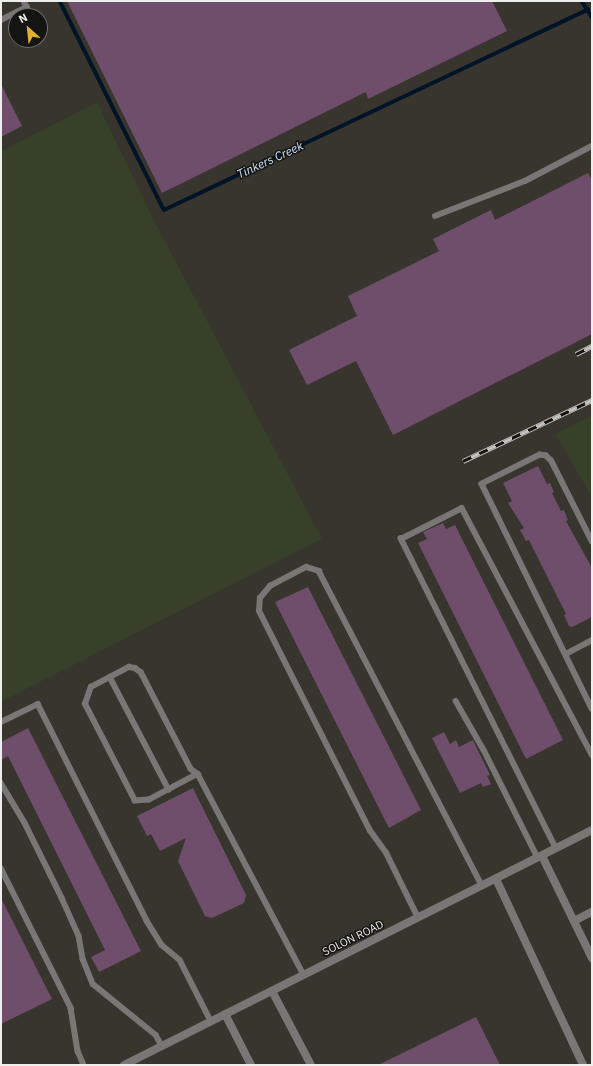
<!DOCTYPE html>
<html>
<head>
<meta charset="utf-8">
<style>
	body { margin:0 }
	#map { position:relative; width:593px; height:1066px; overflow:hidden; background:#2c2c29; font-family:"IBM Plex Sans",sans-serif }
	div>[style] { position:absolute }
	.built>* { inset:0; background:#37352d }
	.green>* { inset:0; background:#374028 }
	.stream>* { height:3.5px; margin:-1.75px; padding:0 1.75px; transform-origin:1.75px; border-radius:1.75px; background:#001327 }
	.building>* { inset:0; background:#6f4e6b }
	.service>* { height:5.5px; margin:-2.75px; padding:0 2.75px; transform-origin:2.75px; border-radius:2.75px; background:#787776 }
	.minor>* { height:8px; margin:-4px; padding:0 4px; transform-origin:4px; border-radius:4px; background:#787776 }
	.tertiary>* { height:8px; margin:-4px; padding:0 4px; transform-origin:4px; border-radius:4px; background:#787776 }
	.rail>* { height:4.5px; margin-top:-2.25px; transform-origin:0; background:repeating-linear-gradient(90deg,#141413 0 9px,#c1c1be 0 18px); box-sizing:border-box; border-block:1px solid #c1c1be }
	span { translate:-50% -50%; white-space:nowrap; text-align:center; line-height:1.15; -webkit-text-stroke:3px #141413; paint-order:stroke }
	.street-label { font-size:11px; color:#eeeeec }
	.water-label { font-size:12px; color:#cfe4f9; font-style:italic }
	.frame { position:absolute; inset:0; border:2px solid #eeeeec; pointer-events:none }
	.north { position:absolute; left:8px; top:8px; width:40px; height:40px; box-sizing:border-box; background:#141413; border:1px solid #6b6b6a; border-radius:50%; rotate:333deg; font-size:11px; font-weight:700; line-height:16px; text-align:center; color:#eeeeec }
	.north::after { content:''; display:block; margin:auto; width:14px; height:18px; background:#e0b034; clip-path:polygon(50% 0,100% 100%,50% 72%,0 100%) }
</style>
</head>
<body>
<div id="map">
	<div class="built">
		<i style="clip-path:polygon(evenodd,1px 1px,583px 1px,587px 7px,592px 5px,592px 1065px,1px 1065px,1px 702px,321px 539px,154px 220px,97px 103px,1px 151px,1px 1px,16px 16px,40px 16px,40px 40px,16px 40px,16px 16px)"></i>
	</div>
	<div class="green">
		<i style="clip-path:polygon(97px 102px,154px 220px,322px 539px,1px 702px,1px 151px)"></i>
		<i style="clip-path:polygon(592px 415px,592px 497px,555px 434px)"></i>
	</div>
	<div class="stream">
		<i style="left:60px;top:1px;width:233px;rotate:63.5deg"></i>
		<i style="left:164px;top:210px;width:469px;rotate:-25.3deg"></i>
		<i style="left:582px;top:1px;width:19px;rotate:58deg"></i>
	</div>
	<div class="building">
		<i style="clip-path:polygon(67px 1px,492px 1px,507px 31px,368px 99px,366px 92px,162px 193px)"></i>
		<i style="clip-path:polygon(1px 84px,22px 126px,1px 137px)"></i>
		<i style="clip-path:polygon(588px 173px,592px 180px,592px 334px,393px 435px,356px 361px,307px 385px,289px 350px,357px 316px,348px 296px,439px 251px,433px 239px,491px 210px,495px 220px)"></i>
		<i style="clip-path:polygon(538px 466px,547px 484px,550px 483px,554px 492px,552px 493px,561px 511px,564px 510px,568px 520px,566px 521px,592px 568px,592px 617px,572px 627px,569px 626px,564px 615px,566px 614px,529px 540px,526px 541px,520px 530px,524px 528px,508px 503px,512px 501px,503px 483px)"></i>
		<i style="clip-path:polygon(443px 523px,446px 529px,455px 525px,563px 740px,526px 759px,418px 543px,427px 539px,423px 532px)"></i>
		<i style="clip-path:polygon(308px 587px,421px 810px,389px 828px,275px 602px)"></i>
		<i style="clip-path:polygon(28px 728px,141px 951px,99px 972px,91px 957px,105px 950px,8px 756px,1px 760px,1px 742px)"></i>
		<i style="clip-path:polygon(444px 732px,450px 744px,456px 740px,459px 747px,473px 740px,490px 775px,487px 776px,491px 784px,483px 787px,481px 783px,460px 793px,432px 738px)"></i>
		<i style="clip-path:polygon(193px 788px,246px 895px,244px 903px,212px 918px,205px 916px,178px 861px,186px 838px,160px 851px,151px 834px,147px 836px,137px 816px)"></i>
		<i style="clip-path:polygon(1px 898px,52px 999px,1px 1024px)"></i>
		<i style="clip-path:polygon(476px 1017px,500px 1065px,378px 1065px)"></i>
	</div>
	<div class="service">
		<i style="left:24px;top:1px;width:17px;rotate:65deg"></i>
		<i style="left:1px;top:20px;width:29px;rotate:-27deg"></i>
		<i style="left:435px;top:216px;width:97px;rotate:-21.3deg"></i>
		<i style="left:525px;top:181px;width:76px;rotate:-27.6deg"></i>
		<i style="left:592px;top:542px;width:91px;rotate:-116.8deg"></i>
		<i style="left:551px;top:461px;width:7px;rotate:-135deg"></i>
		<i style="left:546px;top:456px;width:6px;rotate:-171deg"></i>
		<i style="left:540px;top:455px;width:65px;rotate:153.4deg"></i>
		<i style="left:482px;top:484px;width:250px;rotate:63.9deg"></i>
		<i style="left:566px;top:654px;width:30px;rotate:-28deg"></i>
		<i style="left:110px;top:677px;width:127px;rotate:62.4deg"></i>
		<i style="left:456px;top:701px;width:56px;rotate:60.3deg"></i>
		<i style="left:484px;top:750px;width:121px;rotate:63.4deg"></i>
		<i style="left:1px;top:722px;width:41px;rotate:-25.9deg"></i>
		<i style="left:38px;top:704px;width:243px;rotate:63.3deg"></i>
		<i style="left:147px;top:921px;width:28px;rotate:58deg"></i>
		<i style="left:162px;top:945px;width:23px;rotate:40deg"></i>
		<i style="left:180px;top:960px;width:68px;rotate:63.1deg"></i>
		<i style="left:198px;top:774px;width:55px;rotate:152deg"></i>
		<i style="left:149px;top:800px;width:14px;rotate:176deg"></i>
		<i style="left:135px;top:801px;width:109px;rotate:-117.3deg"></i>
		<i style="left:85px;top:704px;width:18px;rotate:-71deg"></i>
		<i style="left:91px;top:687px;width:43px;rotate:-27.8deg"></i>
		<i style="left:129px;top:667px;width:6px;rotate:9deg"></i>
		<i style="left:135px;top:668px;width:7px;rotate:34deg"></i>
		<i style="left:141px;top:672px;width:109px;rotate:62.7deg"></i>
		<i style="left:191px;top:769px;width:9px;rotate:36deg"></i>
		<i style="left:198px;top:774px;width:227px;rotate:62.2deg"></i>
		<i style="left:1px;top:783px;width:47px;rotate:59deg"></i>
		<i style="left:25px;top:823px;width:84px;rotate:63.7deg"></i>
		<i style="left:62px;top:898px;width:42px;rotate:65.9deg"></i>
		<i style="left:79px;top:936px;width:23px;rotate:80deg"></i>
		<i style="left:83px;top:959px;width:27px;rotate:68deg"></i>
		<i style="left:93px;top:984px;width:81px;rotate:39deg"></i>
		<i style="left:156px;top:1035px;width:13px;rotate:61deg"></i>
		<i style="left:556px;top:849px;width:347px;rotate:-116.6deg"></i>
		<i style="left:401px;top:539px;width:68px;rotate:-26.9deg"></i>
		<i style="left:462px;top:508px;width:279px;rotate:62.2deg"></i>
		<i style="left:1px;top:868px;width:157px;rotate:63.4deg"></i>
		<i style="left:71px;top:1008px;width:44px;rotate:80.8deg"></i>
		<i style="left:78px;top:1051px;width:15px;rotate:67deg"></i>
		<i style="left:418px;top:918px;width:72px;rotate:-116.2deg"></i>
		<i style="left:386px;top:853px;width:27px;rotate:-126deg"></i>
		<i style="left:370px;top:831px;width:246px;rotate:-116.8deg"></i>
		<i style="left:259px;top:611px;width:13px;rotate:-86deg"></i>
		<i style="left:260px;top:598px;width:16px;rotate:-50deg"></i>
		<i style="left:270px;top:586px;width:41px;rotate:-27.8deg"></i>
		<i style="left:306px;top:567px;width:14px;rotate:17deg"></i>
		<i style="left:319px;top:571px;width:355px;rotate:62.6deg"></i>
	</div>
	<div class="minor">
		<i style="left:542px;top:856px;width:114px;rotate:63.9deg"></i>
		<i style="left:496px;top:879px;width:205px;rotate:64.9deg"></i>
		<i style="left:574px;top:921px;width:20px;rotate:-27deg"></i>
		<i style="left:272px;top:991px;width:84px;rotate:62.2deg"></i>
		<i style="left:225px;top:1014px;width:57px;rotate:63deg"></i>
	</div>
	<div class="tertiary">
		<i style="left:124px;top:1065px;width:524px;rotate:-26.66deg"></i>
	</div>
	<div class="rail">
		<i style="left:576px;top:354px;width:18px;rotate:-27deg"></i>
		<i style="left:463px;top:461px;width:143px;rotate:-25.3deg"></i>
	</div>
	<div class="street-label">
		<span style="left:353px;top:938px;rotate:-26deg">SOLON ROAD</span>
	</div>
	<div class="water-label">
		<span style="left:270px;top:160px;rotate:-25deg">Tinkers Creek</span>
	</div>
	<div class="frame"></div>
	<div class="north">N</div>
</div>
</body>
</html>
